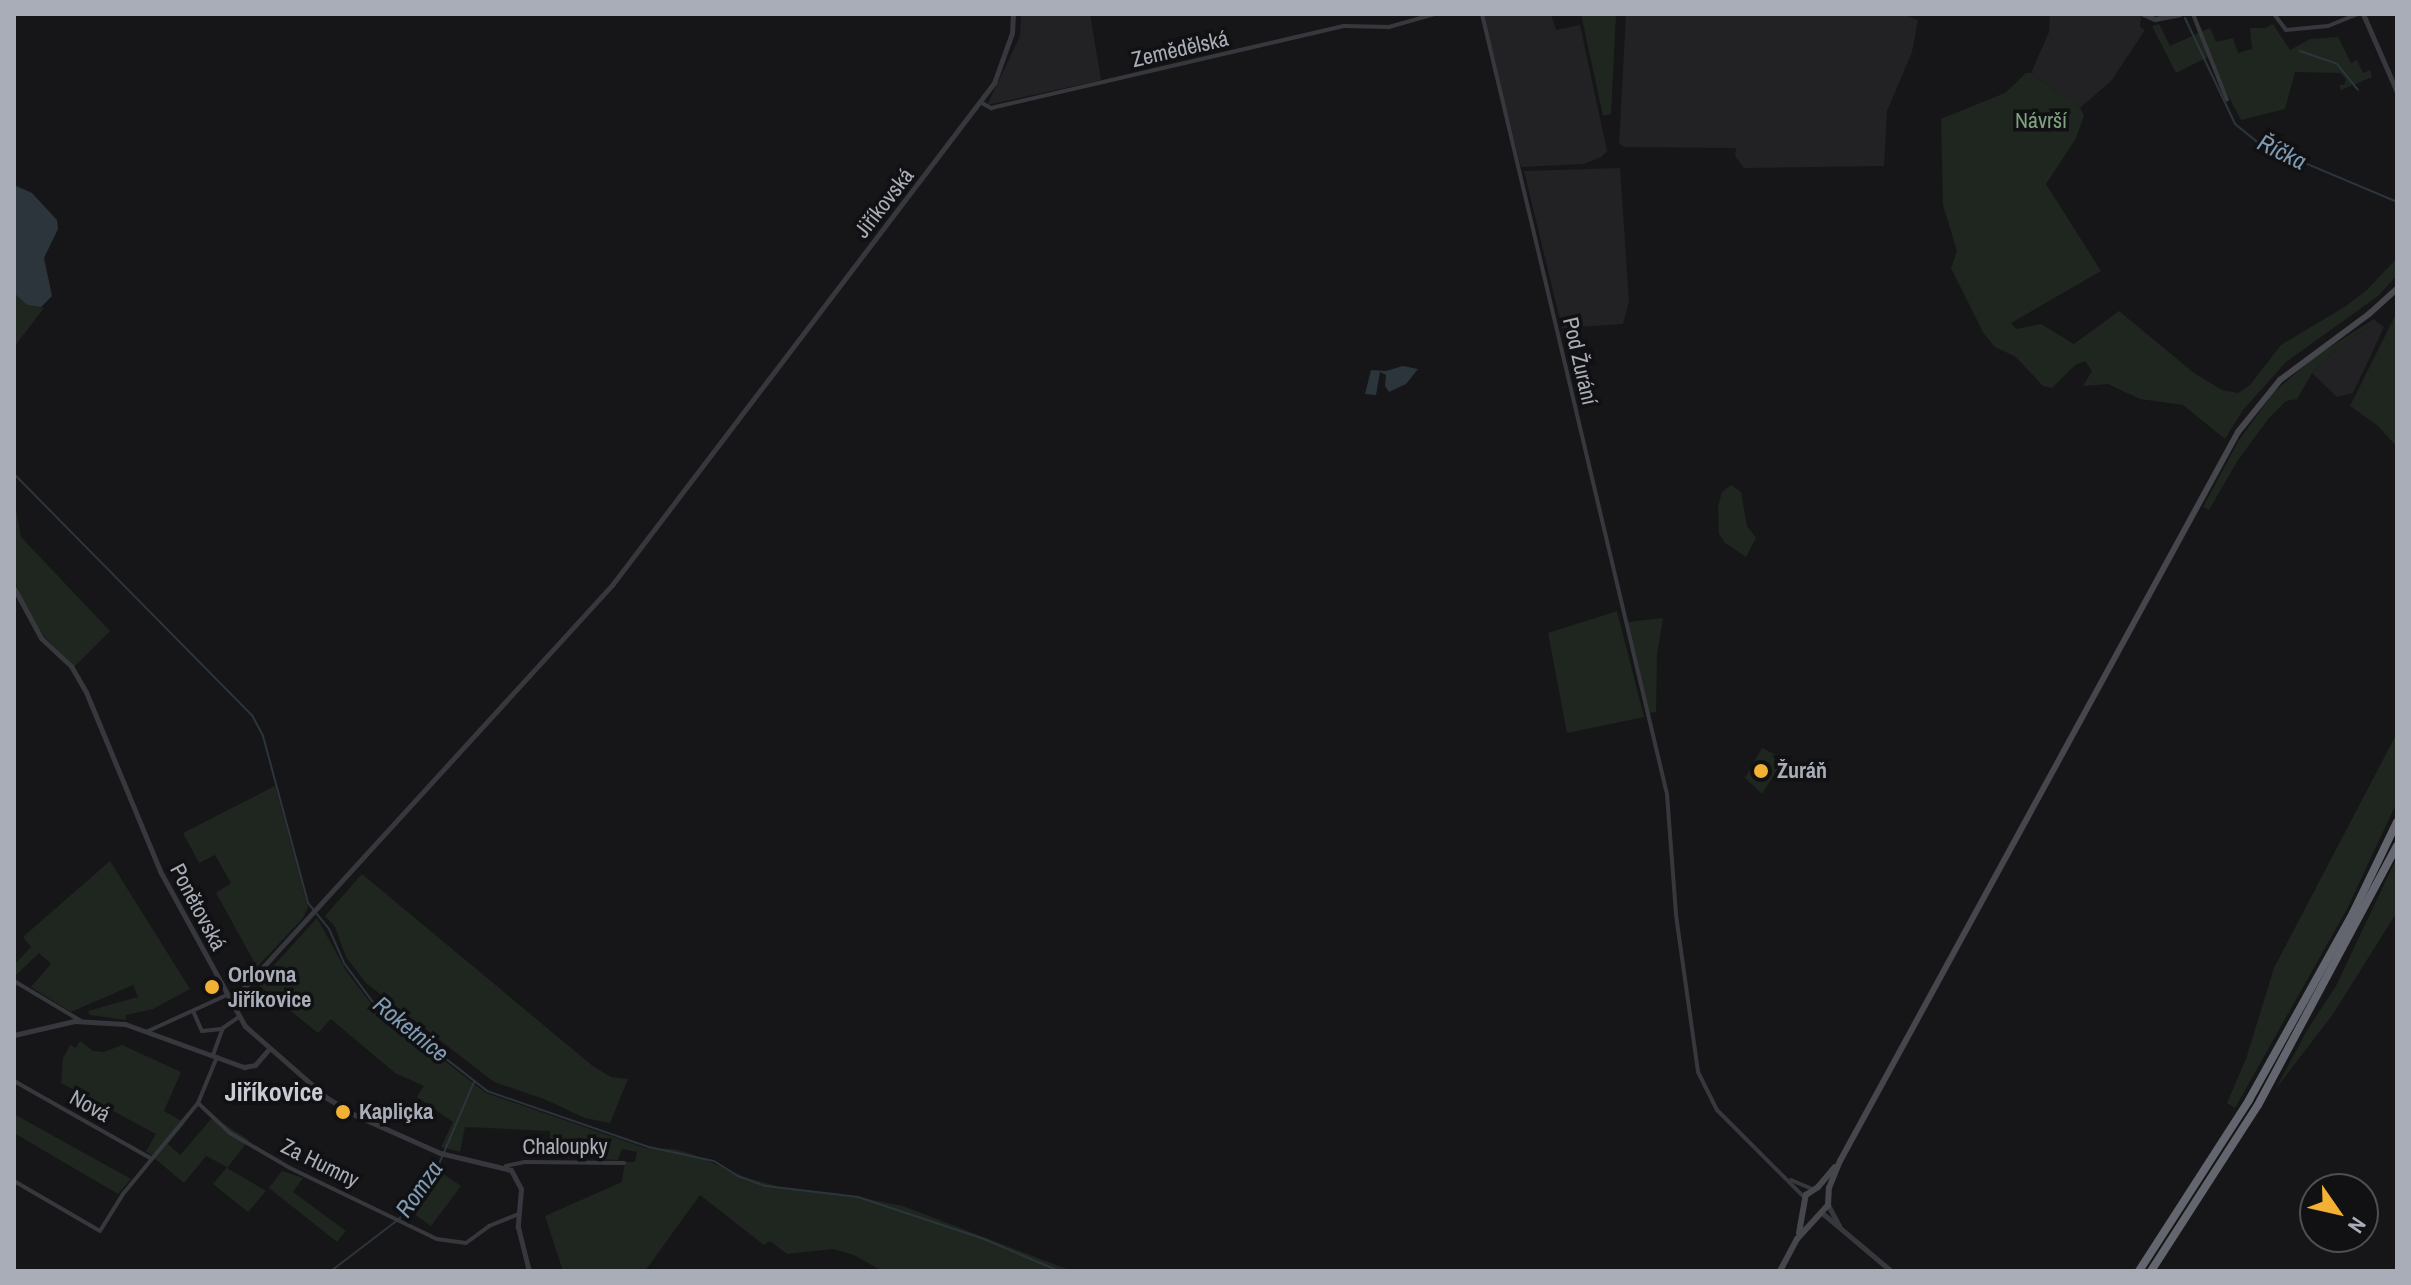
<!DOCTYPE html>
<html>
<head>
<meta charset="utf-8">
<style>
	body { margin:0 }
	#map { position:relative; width:2411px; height:1285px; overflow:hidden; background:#161618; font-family:"Archivo Narrow",sans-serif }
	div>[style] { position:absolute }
	.built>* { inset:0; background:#222225 }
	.green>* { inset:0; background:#1e261f }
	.water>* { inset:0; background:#2c353c }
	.stream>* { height:2px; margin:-1px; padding:0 1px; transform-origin:1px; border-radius:1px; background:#2c353c }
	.minor>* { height:4px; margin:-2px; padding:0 2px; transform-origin:2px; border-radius:2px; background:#37383d }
	.tertiary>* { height:5px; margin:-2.5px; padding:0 2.5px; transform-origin:2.5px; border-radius:2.5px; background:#37383d }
	.secondary>* { height:6px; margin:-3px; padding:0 3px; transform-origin:3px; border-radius:3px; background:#45474d }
	.motorway>* { height:8px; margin:-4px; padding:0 4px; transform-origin:4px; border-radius:4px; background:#63666e }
	.dots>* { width:22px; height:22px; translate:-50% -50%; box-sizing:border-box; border:4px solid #111113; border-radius:50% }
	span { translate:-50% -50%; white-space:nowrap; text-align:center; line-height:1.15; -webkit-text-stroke:7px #111113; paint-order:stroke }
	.street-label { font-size:22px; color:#a8adb8 }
	.park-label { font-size:22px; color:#7fa381 }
	.poi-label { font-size:22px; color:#a8adb8; font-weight:700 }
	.left { translate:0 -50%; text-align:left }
	.water-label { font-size:24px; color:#7f9bb3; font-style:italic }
	.quarter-label { font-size:26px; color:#c9ccd4; font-weight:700 }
	.frame { position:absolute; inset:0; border:16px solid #a8adb8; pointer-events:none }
	.north { position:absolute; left:2299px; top:1173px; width:80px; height:80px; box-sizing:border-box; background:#111113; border:2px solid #4d4f55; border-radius:50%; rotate:124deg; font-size:22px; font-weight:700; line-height:32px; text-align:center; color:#a8adb8 }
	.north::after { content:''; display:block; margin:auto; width:28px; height:36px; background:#f2b134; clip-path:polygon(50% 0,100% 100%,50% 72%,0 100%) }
</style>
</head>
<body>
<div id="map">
	<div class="built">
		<i style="clip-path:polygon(1021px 14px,1090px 14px,1101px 80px,987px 105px,1020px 36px)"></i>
		<i style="clip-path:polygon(1482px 14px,1551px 14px,1556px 30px,1580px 25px,1607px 151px,1601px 157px,1584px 164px,1521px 167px)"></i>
		<i style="clip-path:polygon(1626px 14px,1902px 14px,1918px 20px,1912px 52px,1887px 111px,1884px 166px,1744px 168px,1735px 156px,1736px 148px,1625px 147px,1619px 144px)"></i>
		<i style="clip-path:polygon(2050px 14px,2138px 14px,2141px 17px,2140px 27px,2145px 30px,2111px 81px,2080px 108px,2031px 73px,2049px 32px)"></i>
		<i style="clip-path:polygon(1620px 168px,1629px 301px,1623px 324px,1562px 328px,1524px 171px)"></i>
		<i style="clip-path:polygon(2377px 322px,2384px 327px,2353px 393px,2337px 397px,2312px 373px,2345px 341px)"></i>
	</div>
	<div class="green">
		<i style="clip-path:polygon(1581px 14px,1616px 14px,1611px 114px,1603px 116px)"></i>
		<i style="clip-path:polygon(2159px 24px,2170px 46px,2210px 28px,2216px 42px,2233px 38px,2238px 53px,2252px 49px,2250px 28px,2265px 28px,2273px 24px,2290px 50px,2310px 39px,2338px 37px,2351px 63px,2357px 60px,2363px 73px,2370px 70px,2372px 77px,2341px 90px,2339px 85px,2344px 85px,2346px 79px,2340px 73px,2295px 72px,2285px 109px,2241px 120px,2208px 57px,2176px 73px,2152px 26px)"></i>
		<i style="clip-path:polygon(2026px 73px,2031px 73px,2080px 108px,2084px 116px,2075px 140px,2046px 184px,2101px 271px,2011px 323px,2016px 329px,2041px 324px,2074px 344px,2119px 311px,2194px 373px,2222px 390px,2238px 393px,2250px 385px,2281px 345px,2346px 306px,2367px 290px,2397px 258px,2397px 275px,2378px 296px,2286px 362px,2243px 410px,2225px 439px,2183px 405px,2140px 399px,2108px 384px,2083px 386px,2092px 371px,2085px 361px,2075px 365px,2052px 388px,2043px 386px,2016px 357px,1995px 347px,1984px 334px,1951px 268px,1957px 251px,1943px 205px,1941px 119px,2005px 93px)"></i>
		<i style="clip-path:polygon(14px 293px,27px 305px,44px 308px,14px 347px)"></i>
		<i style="clip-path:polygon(2397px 312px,2397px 447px,2377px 425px,2350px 406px)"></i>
		<i style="clip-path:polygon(2374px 319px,2377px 322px,2345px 341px,2312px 373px,2297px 399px,2286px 401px,2269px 418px,2238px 460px,2209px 510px,2203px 507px,2239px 440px,2274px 392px,2313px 358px)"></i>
		<i style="clip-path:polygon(1731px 485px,1741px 492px,1747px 526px,1756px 538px,1746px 557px,1725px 543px,1719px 534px,1718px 506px,1722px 492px)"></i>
		<i style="clip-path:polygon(14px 499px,21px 537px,110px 631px,74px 667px,40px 632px,20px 595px,14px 578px)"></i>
		<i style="clip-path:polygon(1617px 611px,1644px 717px,1567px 733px,1548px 633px)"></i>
		<i style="clip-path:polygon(1663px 618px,1657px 654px,1656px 712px,1649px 713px,1628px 622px)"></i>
		<i style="clip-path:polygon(2397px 733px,2397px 802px,2347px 909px,2235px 1108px,2227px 1103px,2246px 1059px,2274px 968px)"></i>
		<i style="clip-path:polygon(1762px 748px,1784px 759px,1762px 794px,1745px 778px)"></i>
		<i style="clip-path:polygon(275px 786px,308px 907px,303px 918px,257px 967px,216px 893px,231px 883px,215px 855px,199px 863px,183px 833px)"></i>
		<i style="clip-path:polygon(2397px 857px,2397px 912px,2333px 1014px,2275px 1090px,2306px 1032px,2336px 986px)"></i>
		<i style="clip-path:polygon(110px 861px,190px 989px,153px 1009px,126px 1015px,126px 1020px,90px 1015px,88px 1011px,138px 997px,133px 985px,71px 1012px,31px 987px,51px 964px,39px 953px,14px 977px,14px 965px,31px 947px,23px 937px)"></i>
		<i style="clip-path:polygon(362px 874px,594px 1067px,611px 1077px,628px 1079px,610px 1123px,585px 1118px,544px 1099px,494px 1082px,366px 983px,346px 957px,335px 927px,325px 916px)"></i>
		<i style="clip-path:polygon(317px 918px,347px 972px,373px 1006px,486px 1093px,645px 1148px,674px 1149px,692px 1154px,744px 1177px,787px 1189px,837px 1193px,903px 1206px,1072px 1271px,882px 1271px,854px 1255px,833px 1249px,787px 1254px,770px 1241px,764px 1245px,700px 1195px,645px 1271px,563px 1271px,545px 1216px,622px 1182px,625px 1162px,635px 1162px,637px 1152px,622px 1149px,618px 1160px,598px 1159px,601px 1138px,592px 1135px,586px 1157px,582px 1157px,582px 1140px,570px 1139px,569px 1157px,550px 1157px,550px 1131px,465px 1127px,460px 1152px,441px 1147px,453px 1122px,417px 1097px,424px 1086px,395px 1073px,331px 1019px,318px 1033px,257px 984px)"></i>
		<i style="clip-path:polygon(80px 1041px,93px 1051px,104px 1052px,122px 1045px,181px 1072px,164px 1111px,185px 1123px,168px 1144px,180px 1155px,213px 1117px,249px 1140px,227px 1168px,266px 1191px,248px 1212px,213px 1184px,227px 1167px,206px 1156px,184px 1183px,146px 1151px,156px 1134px,61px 1083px,63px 1058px,70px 1045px,76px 1048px)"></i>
		<i style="clip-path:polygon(14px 1114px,131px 1179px,118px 1194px,14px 1133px)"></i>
		<i style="clip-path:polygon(282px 1171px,303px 1178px,293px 1192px,346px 1231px,337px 1242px,269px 1188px)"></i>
		<i style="clip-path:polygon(439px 1171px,461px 1186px,431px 1226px,410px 1211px)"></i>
	</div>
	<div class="water">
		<i style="clip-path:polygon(14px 185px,32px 193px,57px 220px,58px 229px,44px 258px,52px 296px,41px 307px,27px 305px,14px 293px)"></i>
		<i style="clip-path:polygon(1403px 366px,1418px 369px,1406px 384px,1389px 392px,1385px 386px,1386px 375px,1380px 372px,1376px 395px,1365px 394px,1371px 370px,1386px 371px)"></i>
	</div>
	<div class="stream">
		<i style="left:2185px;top:18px;width:117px;rotate:64.7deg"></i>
		<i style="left:2235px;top:124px;width:32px;rotate:39deg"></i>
		<i style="left:2260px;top:144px;width:149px;rotate:22.9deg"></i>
		<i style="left:2300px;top:51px;width:39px;rotate:19deg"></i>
		<i style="left:2337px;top:64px;width:33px;rotate:51deg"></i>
		<i style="left:14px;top:474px;width:339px;rotate:45.4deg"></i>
		<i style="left:252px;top:715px;width:24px;rotate:62deg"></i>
		<i style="left:263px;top:736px;width:173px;rotate:74.9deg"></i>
		<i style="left:308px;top:903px;width:33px;rotate:51deg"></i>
		<i style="left:329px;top:929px;width:37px;rotate:66deg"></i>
		<i style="left:344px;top:963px;width:47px;rotate:53.6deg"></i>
		<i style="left:372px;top:1001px;width:146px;rotate:38deg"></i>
		<i style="left:487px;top:1091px;width:171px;rotate:19.1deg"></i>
		<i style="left:649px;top:1147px;width:66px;rotate:12.2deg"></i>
		<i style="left:714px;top:1161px;width:28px;rotate:32deg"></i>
		<i style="left:738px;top:1176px;width:30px;rotate:20deg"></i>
		<i style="left:766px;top:1186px;width:93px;rotate:6.8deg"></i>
		<i style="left:858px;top:1197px;width:133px;rotate:18.4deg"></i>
		<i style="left:984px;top:1239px;width:82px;rotate:23.1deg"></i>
		<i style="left:331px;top:1271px;width:86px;rotate:-37.4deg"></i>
		<i style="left:399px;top:1219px;width:68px;rotate:-54deg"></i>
		<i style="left:439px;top:1164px;width:89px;rotate:-66.9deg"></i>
	</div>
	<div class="minor">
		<i style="left:1482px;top:14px;width:802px;rotate:76.66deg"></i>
		<i style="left:1667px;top:794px;width:121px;rotate:85.7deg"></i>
		<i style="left:1676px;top:915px;width:159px;rotate:82deg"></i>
		<i style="left:1698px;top:1072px;width:42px;rotate:63.4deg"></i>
		<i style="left:1717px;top:1110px;width:124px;rotate:45deg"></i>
		<i style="left:2193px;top:14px;width:92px;rotate:68.4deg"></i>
		<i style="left:2274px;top:14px;width:20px;rotate:53deg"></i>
		<i style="left:2286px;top:30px;width:42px;rotate:-5.4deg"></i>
		<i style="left:2328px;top:26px;width:31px;rotate:-22deg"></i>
		<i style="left:980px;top:102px;width:13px;rotate:29deg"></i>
		<i style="left:991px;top:108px;width:362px;rotate:-13.1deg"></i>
		<i style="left:1344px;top:26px;width:45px;rotate:1.3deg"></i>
		<i style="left:1389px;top:27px;width:48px;rotate:-15.8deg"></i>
		<i style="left:14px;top:981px;width:78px;rotate:30.8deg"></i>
		<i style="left:193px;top:1011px;width:22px;rotate:66deg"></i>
		<i style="left:202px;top:1031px;width:19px;rotate:-6deg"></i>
		<i style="left:146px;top:1032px;width:89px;rotate:-24.6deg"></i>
		<i style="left:213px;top:1055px;width:29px;rotate:-70deg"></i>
		<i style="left:223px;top:1028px;width:19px;rotate:-35deg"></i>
		<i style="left:14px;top:1081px;width:156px;rotate:29.5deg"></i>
		<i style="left:198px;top:1103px;width:44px;rotate:43.2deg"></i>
		<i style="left:230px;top:1133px;width:69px;rotate:30.3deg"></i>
		<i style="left:290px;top:1168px;width:163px;rotate:25.8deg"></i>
		<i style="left:437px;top:1239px;width:29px;rotate:8deg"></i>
		<i style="left:466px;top:1243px;width:29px;rotate:-36deg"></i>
		<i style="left:489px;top:1226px;width:31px;rotate:-22deg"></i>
		<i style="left:506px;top:1166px;width:19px;rotate:-12deg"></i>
		<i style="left:525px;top:1162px;width:99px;rotate:0.6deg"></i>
		<i style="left:1791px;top:1180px;width:23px;rotate:23deg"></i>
		<i style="left:14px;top:1181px;width:99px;rotate:30.2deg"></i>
		<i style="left:100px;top:1231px;width:44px;rotate:-58.1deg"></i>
		<i style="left:123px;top:1194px;width:118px;rotate:-50.5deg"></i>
		<i style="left:198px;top:1103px;width:50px;rotate:-67.6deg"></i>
	</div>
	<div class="tertiary">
		<i style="left:2143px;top:14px;width:13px;rotate:23deg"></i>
		<i style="left:2155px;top:19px;width:25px;rotate:-11deg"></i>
		<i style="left:2363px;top:14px;width:85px;rotate:66.4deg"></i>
		<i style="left:14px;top:588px;width:57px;rotate:61.6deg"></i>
		<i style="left:41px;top:638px;width:41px;rotate:43deg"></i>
		<i style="left:71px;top:666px;width:30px;rotate:60deg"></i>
		<i style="left:86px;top:692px;width:194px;rotate:67.5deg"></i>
		<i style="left:160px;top:871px;width:177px;rotate:61.3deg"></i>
		<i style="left:245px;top:1026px;width:109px;rotate:41.3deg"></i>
		<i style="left:327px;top:1098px;width:35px;rotate:31deg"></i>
		<i style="left:357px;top:1116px;width:91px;rotate:24deg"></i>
		<i style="left:440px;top:1153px;width:73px;rotate:13.5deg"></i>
		<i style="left:511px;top:1170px;width:21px;rotate:62deg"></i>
		<i style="left:521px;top:1189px;width:38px;rotate:95deg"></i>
		<i style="left:518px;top:1227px;width:45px;rotate:76deg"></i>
		<i style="left:231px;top:1002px;width:565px;rotate:-47.58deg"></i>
		<i style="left:612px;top:585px;width:631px;rotate:-52.73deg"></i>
		<i style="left:994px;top:83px;width:53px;rotate:-70.2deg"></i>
		<i style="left:1012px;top:33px;width:19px;rotate:-87deg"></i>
		<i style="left:14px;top:1035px;width:62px;rotate:-13.1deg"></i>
		<i style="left:74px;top:1021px;width:51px;rotate:3.4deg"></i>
		<i style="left:125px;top:1024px;width:127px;rotate:19.9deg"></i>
		<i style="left:244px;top:1067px;width:11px;rotate:-10deg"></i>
		<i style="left:255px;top:1065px;width:21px;rotate:-49deg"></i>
		<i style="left:1828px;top:1205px;width:24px;rotate:62deg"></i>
		<i style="left:1821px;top:1212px;width:92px;rotate:40.1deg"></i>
	</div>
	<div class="secondary">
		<i style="left:1799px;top:1233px;width:39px;rotate:-80deg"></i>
		<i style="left:1806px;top:1195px;width:14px;rotate:-34deg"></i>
		<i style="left:1818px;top:1187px;width:26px;rotate:-50deg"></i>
		<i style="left:1780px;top:1271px;width:36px;rotate:-62deg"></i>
		<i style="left:1797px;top:1239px;width:46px;rotate:-47.6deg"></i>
		<i style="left:1828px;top:1205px;width:17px;rotate:-87deg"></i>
		<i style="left:1829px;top:1188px;width:29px;rotate:-68deg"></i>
		<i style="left:1840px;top:1161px;width:831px;rotate:-61.37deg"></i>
		<i style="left:2238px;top:432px;width:67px;rotate:-51.1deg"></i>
		<i style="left:2280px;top:380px;width:111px;rotate:-36.6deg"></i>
		<i style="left:2369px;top:314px;width:38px;rotate:-42deg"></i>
	</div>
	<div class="motorway">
		<i style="left:2139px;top:1271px;width:203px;rotate:-57.2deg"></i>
		<i style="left:2249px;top:1100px;width:214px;rotate:-60.9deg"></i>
		<i style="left:2353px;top:913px;width:101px;rotate:-64.2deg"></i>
		<i style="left:2151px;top:1271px;width:197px;rotate:-57.2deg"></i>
		<i style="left:2258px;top:1105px;width:294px;rotate:-61.8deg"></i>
	</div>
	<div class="dots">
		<i style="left:1761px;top:771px;background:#f2b134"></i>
		<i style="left:212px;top:987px;background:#f2b134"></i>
		<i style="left:343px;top:1112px;background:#f2b134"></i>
	</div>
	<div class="street-label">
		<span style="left:1180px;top:49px;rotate:-13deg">Zemědělská</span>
		<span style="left:884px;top:203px;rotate:-52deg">Jiříkovská</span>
		<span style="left:1580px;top:361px;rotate:77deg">Pod Žurání</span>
		<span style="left:198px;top:907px;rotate:62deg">Ponětovská</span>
		<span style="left:90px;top:1106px;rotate:29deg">Nová</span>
		<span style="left:565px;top:1147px">Chaloupky</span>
		<span style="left:320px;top:1163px;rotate:26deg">Za Humny</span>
	</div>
	<div class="park-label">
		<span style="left:2041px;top:121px">Návrší</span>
	</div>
	<div class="poi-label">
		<span class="left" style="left:1777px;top:771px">Žuráň</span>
		<span class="left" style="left:228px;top:987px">Orlovna<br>Jiříkovice</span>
		<span class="left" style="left:359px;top:1112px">Kapliçka</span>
	</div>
	<div class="water-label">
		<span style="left:2282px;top:152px;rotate:26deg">Říčka</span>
		<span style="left:411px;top:1029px;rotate:39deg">Roketnice</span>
		<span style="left:419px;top:1189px;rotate:-55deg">Romza</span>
	</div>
	<div class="quarter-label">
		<span style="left:274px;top:1092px">Jiříkovice</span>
	</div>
	<div class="frame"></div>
	<div class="north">N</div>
</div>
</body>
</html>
